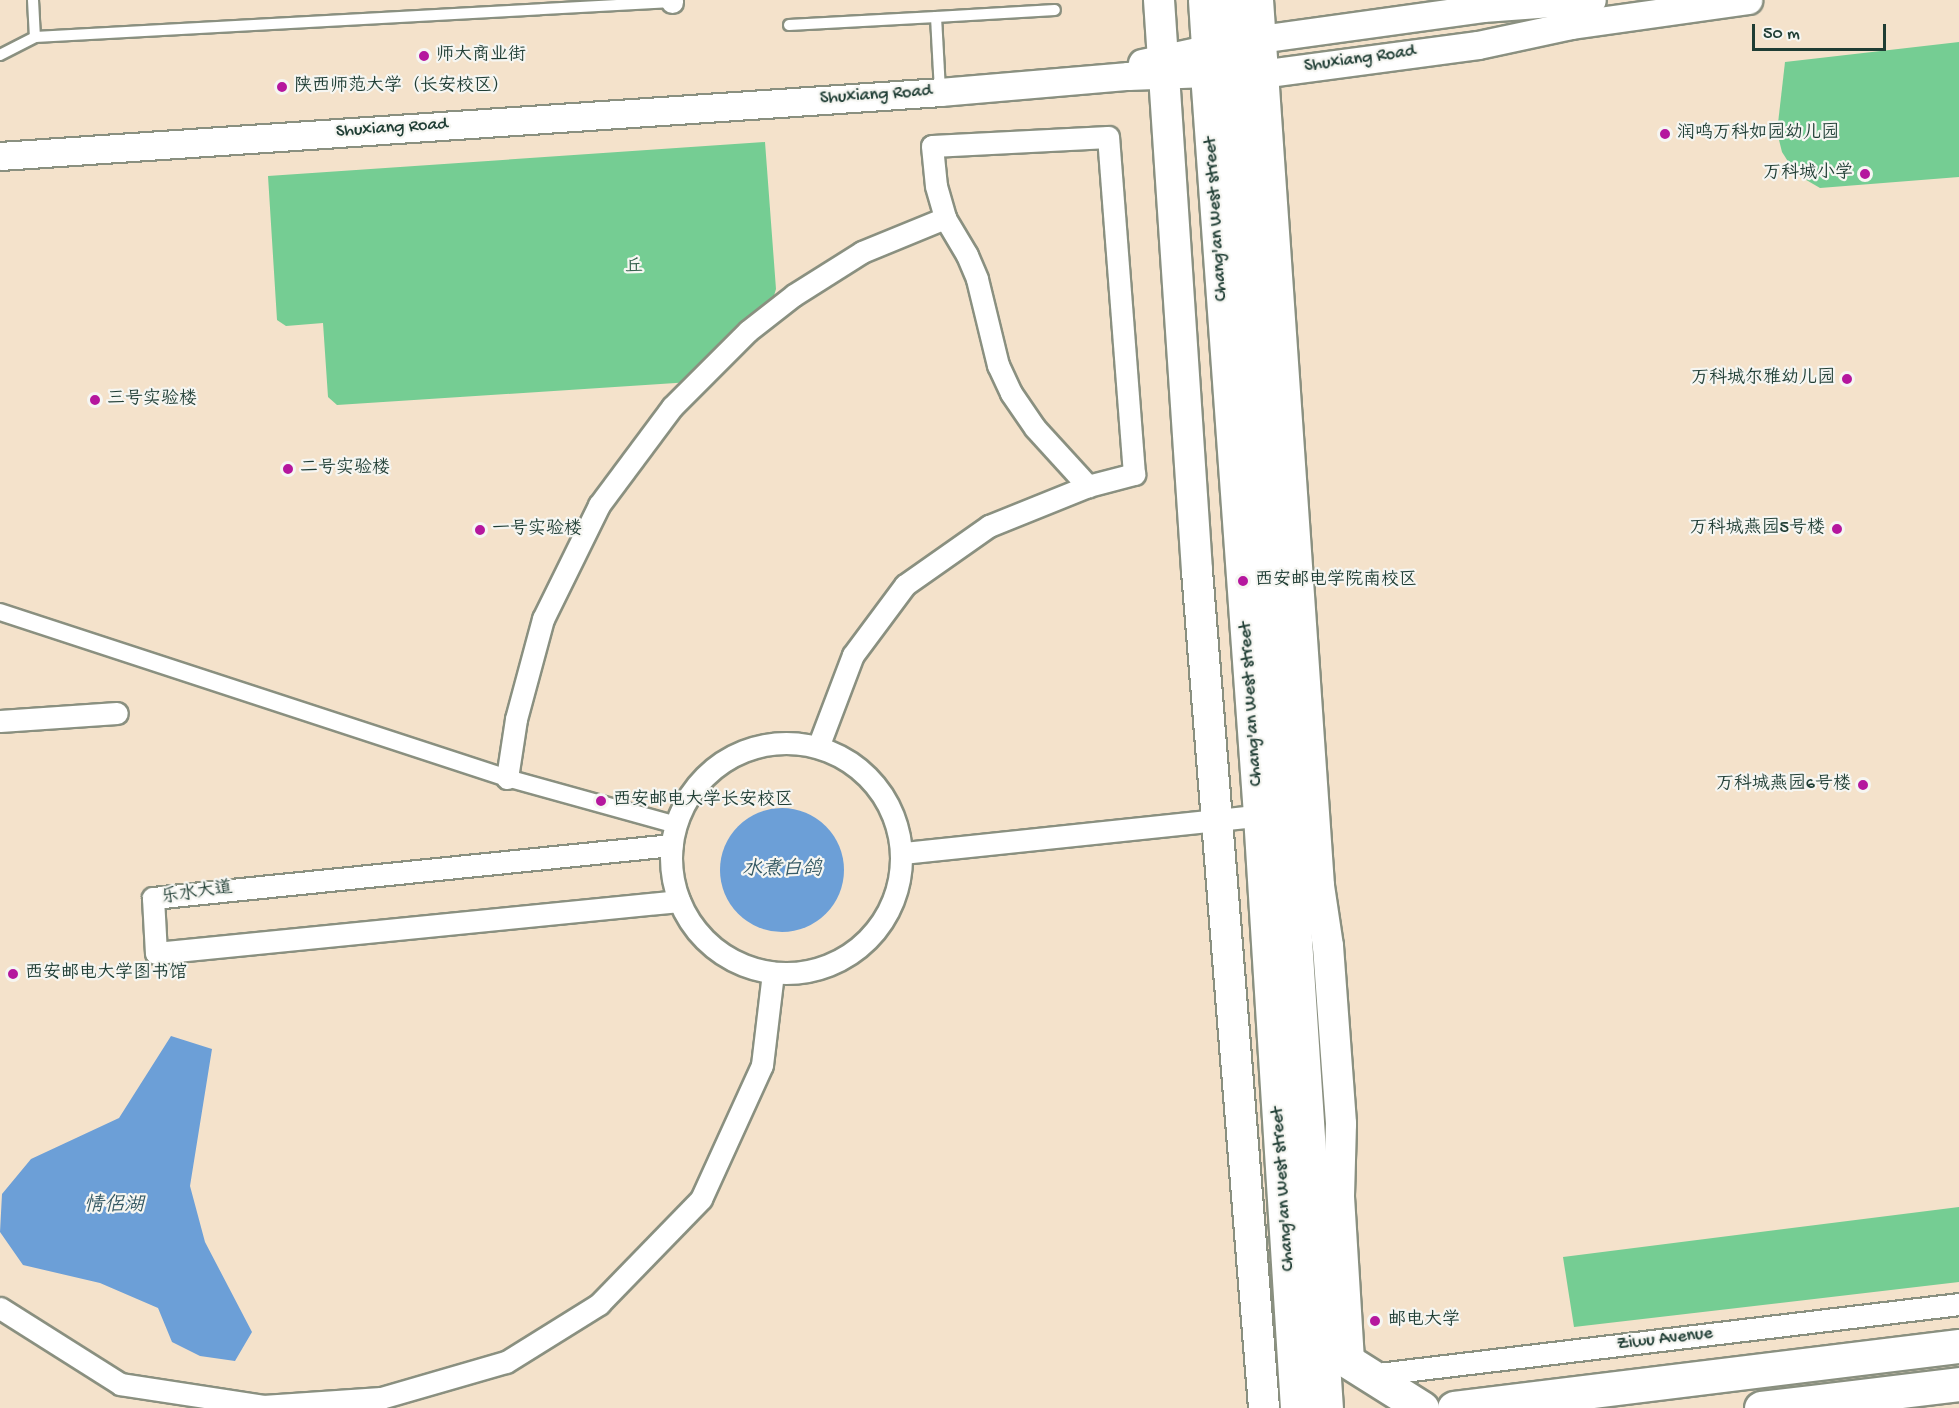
<!DOCTYPE html>
<html>
<head>
<meta charset="utf-8">
<style>
	body { margin:0 }
	#map { position:relative; width:1959px; height:1408px; overflow:hidden; background:#f4e2cb; font-family:"Gochi Hand","LXGW WenKai TC",sans-serif }
	div>[style] { position:absolute }
	.green>* { inset:0; background:#75cd93 }
	.water>* { inset:0; background:#6c9fd7 }
	.round { border-radius:50% }
	.roads { filter:drop-shadow(2px 0 #8a9080) drop-shadow(-2px 0 #8a9080) drop-shadow(0 2px #8a9080) drop-shadow(0 -2px #8a9080) }
	.service>* { height:10px; margin:-5px; padding:0 5px; transform-origin:5px; border-radius:5px; background:#fff }
	.pedestrian>* { height:16px; margin:-8px; padding:0 8px; transform-origin:8px; border-radius:8px; background:#fff }
	.minor>* { height:21px; margin:-10.5px; padding:0 10.5px; transform-origin:10.5px; border-radius:10.5px; background:#fff }
	.minor>.ring { margin:-10.5px; padding:0; box-sizing:content-box; background:none; border:21px solid #fff; border-radius:50% }
	.tertiary>* { height:27px; margin:-13.5px; padding:0 13.5px; transform-origin:13.5px; border-radius:13.5px; background:#fff }
	.secondary>* { height:30px; margin:-15px; padding:0 15px; transform-origin:15px; border-radius:15px; background:#fff }
	.primary>* { height:33px; margin:-16.5px; padding:0 16.5px; transform-origin:16.5px; border-radius:16.5px; background:#fff }
	.dots>* { width:16px; height:16px; translate:-50% -50%; box-sizing:border-box; border:3px solid #f6f6f2; border-radius:50% }
	span { translate:-50% -50%; white-space:nowrap; text-align:center; line-height:1.15; -webkit-text-stroke:4.5px #f6f6f2; paint-order:stroke }
	.poi-label { font-size:18px; color:#1f3d34 }
	.left { translate:0 -50%; text-align:left }
	.right { translate:-100% -50%; text-align:right }
	.street-label { font-size:18px; color:#1f3d34 }
	.park-label { font-size:18px; color:#34614c }
	.water-label { font-size:20px; color:#365a65; font-style:italic }
	.scale { position:absolute; left:1752px; top:24px; width:134px; height:27px; box-sizing:border-box; border:3px solid #1f3d34; border-top:0; padding-left:8px; font-size:18px; line-height:21px; white-space:nowrap; color:#1f3d34; -webkit-text-stroke:4px #f6f6f2; paint-order:stroke }
</style>
</head>
<body>
<div id="map">
	<div class="green">
		<i style="clip-path:polygon(1959px 42px,1959px 177px,1820px 188px,1796px 174px,1782px 152px,1777px 132px,1785px 62px)"></i>
		<i style="clip-path:polygon(765px 142px,776px 289px,769px 313px,691px 382px,337px 405px,328px 397px,323px 323px,286px 326px,277px 320px,268px 176px)"></i>
		<i style="clip-path:polygon(1959px 1207px,1959px 1282px,1574px 1327px,1563px 1257px)"></i>
	</div>
	<div class="water">
		<i class="round" style="left:720px;top:808px;width:124px;height:124px"></i>
		<i style="clip-path:polygon(171px 1036px,212px 1049px,190px 1186px,205px 1242px,252px 1332px,235px 1361px,200px 1356px,172px 1342px,158px 1308px,100px 1283px,23px 1265px,0 1232px,2px 1194px,31px 1159px,119px 1118px)"></i>
	</div>
	<div class="roads">
		<div class="service">
			<i style="left:33px;top:0;width:37px;rotate:87deg"></i>
			<i style="left:936px;top:17px;width:119px;rotate:-3.4deg"></i>
			<i style="left:789px;top:25px;width:147px;rotate:-3.1deg"></i>
			<i style="left:936px;top:17px;width:75px;rotate:86.9deg"></i>
			<i style="left:0;top:55px;width:39px;rotate:-27deg"></i>
			<i style="left:35px;top:37px;width:638px;rotate:-3.14deg"></i>
		</div>
		<div class="pedestrian">
			<i style="left:0;top:612px;width:533px;rotate:18.13deg"></i>
			<i style="left:507px;top:778px;width:175px;rotate:15.5deg"></i>
		</div>
		<div class="minor">
			<i style="left:672px;top:0;width:2px;rotate:90deg"></i>
			<i style="left:0;top:721px;width:117px;rotate:-3.9deg"></i>
			<i class="ring" style="left:671px;top:743px;width:209px;height:209px"></i>
			<i style="left:818px;top:747px;width:98px;rotate:-69.2deg"></i>
			<i style="left:853px;top:655px;width:87px;rotate:-53.4deg"></i>
			<i style="left:905px;top:585px;width:103px;rotate:-35.1deg"></i>
			<i style="left:989px;top:526px;width:107px;rotate:-22deg"></i>
			<i style="left:1088px;top:486px;width:48px;rotate:-14.6deg"></i>
			<i style="left:1134px;top:474px;width:338px;rotate:-94.4deg"></i>
			<i style="left:1108px;top:137px;width:176px;rotate:177.1deg"></i>
			<i style="left:932px;top:146px;width:40px;rotate:84.3deg"></i>
			<i style="left:936px;top:186px;width:33px;rotate:74deg"></i>
			<i style="left:945px;top:218px;width:43px;rotate:59.3deg"></i>
			<i style="left:967px;top:255px;width:26px;rotate:67deg"></i>
			<i style="left:977px;top:279px;width:89px;rotate:76.3deg"></i>
			<i style="left:998px;top:365px;width:31px;rotate:65deg"></i>
			<i style="left:1011px;top:393px;width:42px;rotate:55.6deg"></i>
			<i style="left:1035px;top:428px;width:79px;rotate:47.6deg"></i>
			<i style="left:507px;top:778px;width:60px;rotate:-81.3deg"></i>
			<i style="left:516px;top:719px;width:104px;rotate:-74.9deg"></i>
			<i style="left:543px;top:619px;width:127px;rotate:-63.8deg"></i>
			<i style="left:599px;top:505px;width:122px;rotate:-53.3deg"></i>
			<i style="left:672px;top:407px;width:107px;rotate:-45deg"></i>
			<i style="left:748px;top:331px;width:58px;rotate:-38deg"></i>
			<i style="left:794px;top:295px;width:80px;rotate:-32.3deg"></i>
			<i style="left:862px;top:252px;width:90px;rotate:-22.3deg"></i>
			<i style="left:672px;top:845px;width:522px;rotate:174.17deg"></i>
			<i style="left:153px;top:898px;width:55px;rotate:86.9deg"></i>
			<i style="left:156px;top:953px;width:526px;rotate:-5.68deg"></i>
			<i style="left:903px;top:853px;width:370px;rotate:-6deg"></i>
			<i style="left:0;top:1308px;width:142px;rotate:32.3deg"></i>
			<i style="left:120px;top:1384px;width:145px;rotate:8.7deg"></i>
			<i style="left:263px;top:1406px;width:118px;rotate:-3.9deg"></i>
			<i style="left:381px;top:1398px;width:130px;rotate:-16.1deg"></i>
			<i style="left:506px;top:1362px;width:110px;rotate:-31.9deg"></i>
			<i style="left:599px;top:1304px;width:146px;rotate:-45.8deg"></i>
			<i style="left:701px;top:1199px;width:147px;rotate:-65.5deg"></i>
			<i style="left:762px;top:1065px;width:93px;rotate:-83.2deg"></i>
			<i style="left:1370px;top:1375px;width:593px;rotate:-6.87deg"></i>
		</div>
		<div class="tertiary">
			<i style="left:1142px;top:63px;width:98px;rotate:-12.3deg"></i>
			<i style="left:1238px;top:42px;width:247px;rotate:-7.9deg"></i>
			<i style="left:1483px;top:8px;width:109px;rotate:-4.2deg"></i>
			<i style="left:0;top:156px;width:942px;rotate:-3.89deg"></i>
			<i style="left:940px;top:92px;width:189px;rotate:-4.9deg"></i>
			<i style="left:1128px;top:76px;width:79px;rotate:-2.2deg"></i>
			<i style="left:1207px;top:73px;width:31px;rotate:7deg"></i>
			<i style="left:1238px;top:77px;width:242px;rotate:-7.6deg"></i>
			<i style="left:1478px;top:45px;width:95px;rotate:-12.1deg"></i>
			<i style="left:1571px;top:25px;width:179px;rotate:-8deg"></i>
		</div>
		<div class="secondary">
			<i style="left:1159px;top:0;width:572px;rotate:86.19deg"></i>
			<i style="left:1197px;top:571px;width:840px;rotate:85.42deg"></i>
			<i style="left:1258px;top:0;width:888px;rotate:86.06deg"></i>
			<i style="left:1319px;top:886px;width:61px;rotate:81.5deg"></i>
			<i style="left:1328px;top:946px;width:178px;rotate:85.8deg"></i>
			<i style="left:1341px;top:1124px;width:73px;rotate:91.6deg"></i>
			<i style="left:1339px;top:1197px;width:165px;rotate:86.5deg"></i>
		</div>
		<div class="primary">
			<i style="left:1205px;top:0;width:47px;rotate:86.3deg"></i>
			<i style="left:1208px;top:47px;width:26px;rotate:92deg"></i>
			<i style="left:1207px;top:73px;width:744px;rotate:85.91deg"></i>
			<i style="left:1260px;top:815px;width:594px;rotate:86.43deg"></i>
			<i style="left:1235px;top:0;width:77px;rotate:87.8deg"></i>
			<i style="left:1238px;top:77px;width:1334px;rotate:86.22deg"></i>
			<i style="left:1322px;top:1345px;width:118px;rotate:32.2deg"></i>
			<i style="left:1454px;top:1408px;width:509px;rotate:-7deg"></i>
			<i style="left:1761px;top:1408px;width:199px;rotate:-6.9deg"></i>
		</div>
	</div>
	<div class="dots">
		<i style="left:424px;top:56px;background:#b5179e"></i>
		<i style="left:282px;top:87px;background:#b5179e"></i>
		<i style="left:1665px;top:134px;background:#b5179e"></i>
		<i style="left:1865px;top:174px;background:#b5179e"></i>
		<i style="left:1847px;top:379px;background:#b5179e"></i>
		<i style="left:95px;top:400px;background:#b5179e"></i>
		<i style="left:288px;top:469px;background:#b5179e"></i>
		<i style="left:1837px;top:529px;background:#b5179e"></i>
		<i style="left:480px;top:530px;background:#b5179e"></i>
		<i style="left:1243px;top:581px;background:#b5179e"></i>
		<i style="left:1863px;top:785px;background:#b5179e"></i>
		<i style="left:601px;top:801px;background:#b5179e"></i>
		<i style="left:13px;top:974px;background:#b5179e"></i>
		<i style="left:1375px;top:1321px;background:#b5179e"></i>
	</div>
	<div class="poi-label">
		<span class="left" style="left:436px;top:56px">师大商业街</span>
		<span class="left" style="left:294px;top:87px">陕西师范大学（长安校区）</span>
		<span class="left" style="left:1677px;top:134px">润鸣万科如园幼儿园</span>
		<span class="right" style="left:1853px;top:174px">万科城小学</span>
		<span class="right" style="left:1835px;top:379px">万科城尔雅幼儿园</span>
		<span class="left" style="left:107px;top:400px">三号实验楼</span>
		<span class="left" style="left:300px;top:469px">二号实验楼</span>
		<span class="right" style="left:1825px;top:529px">万科城燕园5号楼</span>
		<span class="left" style="left:492px;top:530px">一号实验楼</span>
		<span class="left" style="left:1255px;top:581px">西安邮电学院南校区</span>
		<span class="right" style="left:1851px;top:785px">万科城燕园6号楼</span>
		<span class="left" style="left:613px;top:801px">西安邮电大学长安校区</span>
		<span class="left" style="left:25px;top:974px">西安邮电大学图书馆</span>
		<span class="left" style="left:1388px;top:1321px">邮电大学</span>
	</div>
	<div class="street-label">
		<span style="left:1360px;top:60px;rotate:-8deg">Shuxiang Road</span>
		<span style="left:876px;top:96px;rotate:-4deg">Shuxiang Road</span>
		<span style="left:392px;top:129px;rotate:-4deg">Shuxiang Road</span>
		<span style="left:1217px;top:219px;rotate:-94deg">Chang'an West street</span>
		<span style="left:1252px;top:704px;rotate:-94deg">Chang'an West street</span>
		<span style="left:197px;top:894px;rotate:-8deg">乐水大道</span>
		<span style="left:1284px;top:1189px;rotate:-94deg">Chang'an West street</span>
		<span style="left:1665px;top:1340px;rotate:-7deg">Ziwu Avenue</span>
	</div>
	<div class="park-label">
		<span style="left:634px;top:268px">丘</span>
	</div>
	<div class="water-label">
		<span style="left:782px;top:870px">水煮白鸽</span>
		<span style="left:114px;top:1206px">情侣湖</span>
	</div>
	<div class="scale">50 m</div>
</div>
</body>
</html>
